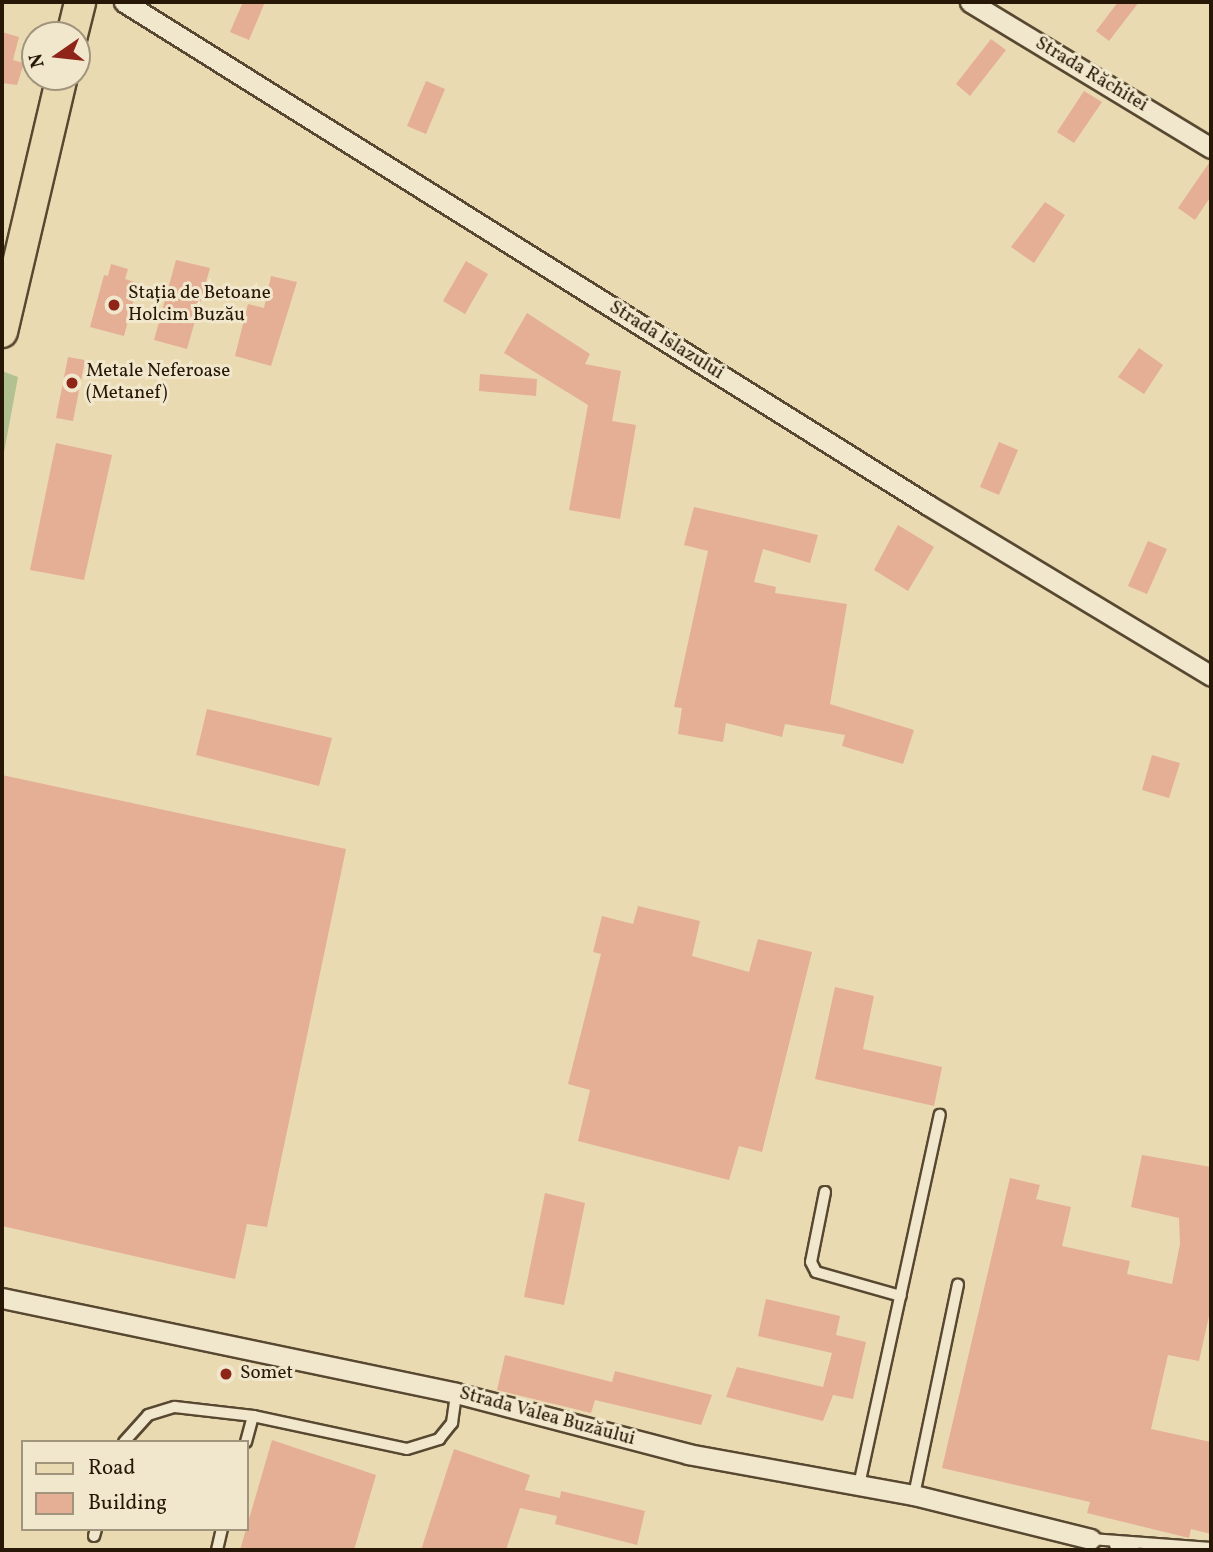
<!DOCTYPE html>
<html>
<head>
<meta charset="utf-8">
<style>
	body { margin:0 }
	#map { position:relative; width:1213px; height:1552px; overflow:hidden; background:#e9dab1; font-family:Vollkorn,serif }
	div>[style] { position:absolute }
	.green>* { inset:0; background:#b1c190 }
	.building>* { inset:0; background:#e5af95 }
	.roads { filter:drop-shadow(2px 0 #584831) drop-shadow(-2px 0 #584831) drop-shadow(0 2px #584831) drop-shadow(0 -2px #584831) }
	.service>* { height:10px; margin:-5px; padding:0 5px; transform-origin:5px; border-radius:5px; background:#f1e7cc }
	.minor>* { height:19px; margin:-9.5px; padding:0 9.5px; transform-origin:9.5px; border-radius:9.5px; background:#f1e7cc }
	.primary>* { height:30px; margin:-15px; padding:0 15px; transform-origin:15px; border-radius:15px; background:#e9dab1 }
	.dots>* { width:19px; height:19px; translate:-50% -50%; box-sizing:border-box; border:4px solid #f1e7cc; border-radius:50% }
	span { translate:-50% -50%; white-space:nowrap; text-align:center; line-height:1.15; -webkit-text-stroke:6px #f1e7cc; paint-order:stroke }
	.street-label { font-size:19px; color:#271706 }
	.poi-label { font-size:19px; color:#271706 }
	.left { translate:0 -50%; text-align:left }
	.frame { position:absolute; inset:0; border:4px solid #271706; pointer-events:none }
	.legend { position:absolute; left:21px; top:1440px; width:228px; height:91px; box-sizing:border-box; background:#f1e7cc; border:2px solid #a0947d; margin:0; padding:9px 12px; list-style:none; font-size:21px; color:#271706 }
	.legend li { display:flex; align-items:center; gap:14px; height:35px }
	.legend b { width:35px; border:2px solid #a0947d }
	.north { position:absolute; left:21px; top:21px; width:70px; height:70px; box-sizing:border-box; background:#f1e7cc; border:2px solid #a0947d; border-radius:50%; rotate:256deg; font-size:19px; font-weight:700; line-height:28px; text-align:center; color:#271706 }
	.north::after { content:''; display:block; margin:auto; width:24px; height:32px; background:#8f2418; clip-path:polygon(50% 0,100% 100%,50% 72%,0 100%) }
</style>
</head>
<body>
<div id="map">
	<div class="green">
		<i style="clip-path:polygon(2px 371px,18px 377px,2px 463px)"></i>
	</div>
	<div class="building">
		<i style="clip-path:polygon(243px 2px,265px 2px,249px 40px,230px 32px)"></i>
		<i style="clip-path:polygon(1118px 2px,1139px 2px,1109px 41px,1096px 31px)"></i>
		<i style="clip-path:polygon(2px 32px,19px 37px,13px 60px,24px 63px,17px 85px,2px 83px)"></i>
		<i style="clip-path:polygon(991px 39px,1006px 50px,970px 96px,956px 84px)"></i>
		<i style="clip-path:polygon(426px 81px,445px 89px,426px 134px,407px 126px)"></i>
		<i style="clip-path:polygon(1084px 91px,1102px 102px,1074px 143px,1057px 132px)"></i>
		<i style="clip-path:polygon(1211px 160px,1211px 196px,1195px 220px,1178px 208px)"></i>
		<i style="clip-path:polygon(1045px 202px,1065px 215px,1034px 263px,1011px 247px)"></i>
		<i style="clip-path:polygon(176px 260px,210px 268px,187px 349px,154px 340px)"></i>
		<i style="clip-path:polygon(466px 261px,488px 274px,465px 314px,443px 301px)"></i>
		<i style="clip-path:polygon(111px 264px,128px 269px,125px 279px,138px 283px,124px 336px,90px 327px,104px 275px,108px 276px)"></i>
		<i style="clip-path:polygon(271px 276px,297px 282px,271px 366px,235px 356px,248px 304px,264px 308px)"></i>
		<i style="clip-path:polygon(527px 313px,590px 354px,585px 364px,621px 371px,612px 421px,636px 425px,620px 519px,569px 510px,588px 405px,504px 353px)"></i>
		<i style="clip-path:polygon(1139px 348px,1163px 365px,1144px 394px,1118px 377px)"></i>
		<i style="clip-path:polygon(68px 357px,85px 360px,73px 421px,56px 418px)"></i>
		<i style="clip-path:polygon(480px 374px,537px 379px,536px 396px,479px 391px)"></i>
		<i style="clip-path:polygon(999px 442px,1018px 450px,999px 495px,980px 487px)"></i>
		<i style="clip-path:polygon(56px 443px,112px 455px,84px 580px,30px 570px)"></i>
		<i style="clip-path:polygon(694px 507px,818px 535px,810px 563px,763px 549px,754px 582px,776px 587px,775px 593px,847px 604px,830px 704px,914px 730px,903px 764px,842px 746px,845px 735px,785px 724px,782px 737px,726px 723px,723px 742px,678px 734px,682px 708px,674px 707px,708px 551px,684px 545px)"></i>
		<i style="clip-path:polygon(898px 525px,934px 547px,908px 591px,874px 570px)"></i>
		<i style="clip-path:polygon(1148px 541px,1167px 549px,1147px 594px,1128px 586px)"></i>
		<i style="clip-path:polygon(207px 709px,332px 738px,319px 786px,196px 755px)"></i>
		<i style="clip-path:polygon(1152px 755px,1180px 763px,1169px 798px,1142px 790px)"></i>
		<i style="clip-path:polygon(2px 775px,346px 849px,267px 1227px,247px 1224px,235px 1279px,2px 1226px)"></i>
		<i style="clip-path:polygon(638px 906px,700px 921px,692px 956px,749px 972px,758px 939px,812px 952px,762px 1152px,739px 1146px,729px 1180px,578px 1141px,590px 1090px,568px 1084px,601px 954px,593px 952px,602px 916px,633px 924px)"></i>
		<i style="clip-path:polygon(835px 987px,874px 996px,863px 1049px,942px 1067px,934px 1106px,815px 1079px)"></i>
		<i style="clip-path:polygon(1142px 1155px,1211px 1167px,1211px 1307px,1199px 1361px,1168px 1355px,1151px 1429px,1211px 1442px,1211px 1534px,1191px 1529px,1189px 1538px,1087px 1513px,1090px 1502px,942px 1468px,1010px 1178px,1040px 1185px,1036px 1199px,1071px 1207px,1062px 1246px,1130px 1261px,1127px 1274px,1172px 1284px,1180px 1244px,1179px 1218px,1131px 1207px)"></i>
		<i style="clip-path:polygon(545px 1193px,585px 1203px,564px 1305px,524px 1297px)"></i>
		<i style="clip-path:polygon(766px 1299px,840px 1316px,836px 1335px,866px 1342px,853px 1399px,833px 1395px,823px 1421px,726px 1397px,737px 1367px,823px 1387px,832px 1353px,758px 1336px)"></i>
		<i style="clip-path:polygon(505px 1355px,612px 1382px,615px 1371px,712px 1395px,701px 1425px,595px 1400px,591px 1413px,497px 1390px)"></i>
		<i style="clip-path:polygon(272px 1440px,376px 1475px,354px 1550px,240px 1550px)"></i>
		<i style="clip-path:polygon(454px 1449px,530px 1475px,525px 1490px,560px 1498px,561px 1491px,645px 1511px,637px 1545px,555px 1524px,557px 1516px,520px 1508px,506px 1550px,421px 1550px)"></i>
	</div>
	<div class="roads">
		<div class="service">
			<i style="left:825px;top:1192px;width:71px;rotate:101.3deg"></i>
			<i style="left:811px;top:1262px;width:11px;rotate:63deg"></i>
			<i style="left:816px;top:1272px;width:88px;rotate:15.8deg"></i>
			<i style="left:124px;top:1442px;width:36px;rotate:-48deg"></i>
			<i style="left:148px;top:1415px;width:28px;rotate:-17deg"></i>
			<i style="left:175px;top:1407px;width:79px;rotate:6.6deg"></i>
			<i style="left:253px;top:1416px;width:157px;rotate:12.1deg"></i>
			<i style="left:407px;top:1449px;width:34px;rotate:-17deg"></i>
			<i style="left:439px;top:1439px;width:21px;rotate:-51deg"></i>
			<i style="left:452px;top:1423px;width:30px;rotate:-82deg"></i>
			<i style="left:246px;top:1442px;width:27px;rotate:-75deg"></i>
			<i style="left:859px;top:1485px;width:379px;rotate:-77.7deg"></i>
			<i style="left:914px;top:1495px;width:215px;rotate:-78.2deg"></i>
			<i style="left:94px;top:1536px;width:7px;rotate:-74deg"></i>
			<i style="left:1091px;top:1539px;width:120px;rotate:4.3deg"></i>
			<i style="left:1115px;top:1545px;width:20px;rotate:15deg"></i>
			<i style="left:217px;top:1550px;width:22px;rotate:-77deg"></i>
		</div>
		<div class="minor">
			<i style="left:124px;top:2px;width:948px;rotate:32.03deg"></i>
			<i style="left:928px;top:505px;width:331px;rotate:31.1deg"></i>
			<i style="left:970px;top:2px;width:282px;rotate:31.2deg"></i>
			<i style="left:2px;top:1298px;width:464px;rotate:11.8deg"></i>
			<i style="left:456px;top:1393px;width:240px;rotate:14.7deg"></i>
			<i style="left:688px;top:1454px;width:230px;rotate:10.3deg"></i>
			<i style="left:914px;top:1495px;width:182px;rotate:14deg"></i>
		</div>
		<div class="primary">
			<i style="left:72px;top:35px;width:34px;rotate:-76deg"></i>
			<i style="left:2px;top:332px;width:262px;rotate:-76.8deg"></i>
		</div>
	</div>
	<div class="dots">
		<i style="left:114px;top:305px;background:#8f2418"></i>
		<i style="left:72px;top:383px;background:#8f2418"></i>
		<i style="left:226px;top:1374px;background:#8f2418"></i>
	</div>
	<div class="street-label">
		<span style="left:1091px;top:75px;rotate:31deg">Strada Răchitei</span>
		<span style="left:666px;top:341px;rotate:32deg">Strada Islazului</span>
		<span style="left:547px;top:1417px;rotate:15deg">Strada Valea Buzăului</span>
	</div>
	<div class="poi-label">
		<span class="left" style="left:128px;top:305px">Stația de Betoane<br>Holcim Buzău</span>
		<span class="left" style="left:86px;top:383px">Metale Neferoase<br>(Metanef)</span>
		<span class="left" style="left:240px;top:1374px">Somet</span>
	</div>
	<div class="frame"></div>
	<ul class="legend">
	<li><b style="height:9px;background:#e9dab1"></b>Road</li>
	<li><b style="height:19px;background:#e5af95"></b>Building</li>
	</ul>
	<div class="north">N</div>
</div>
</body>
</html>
